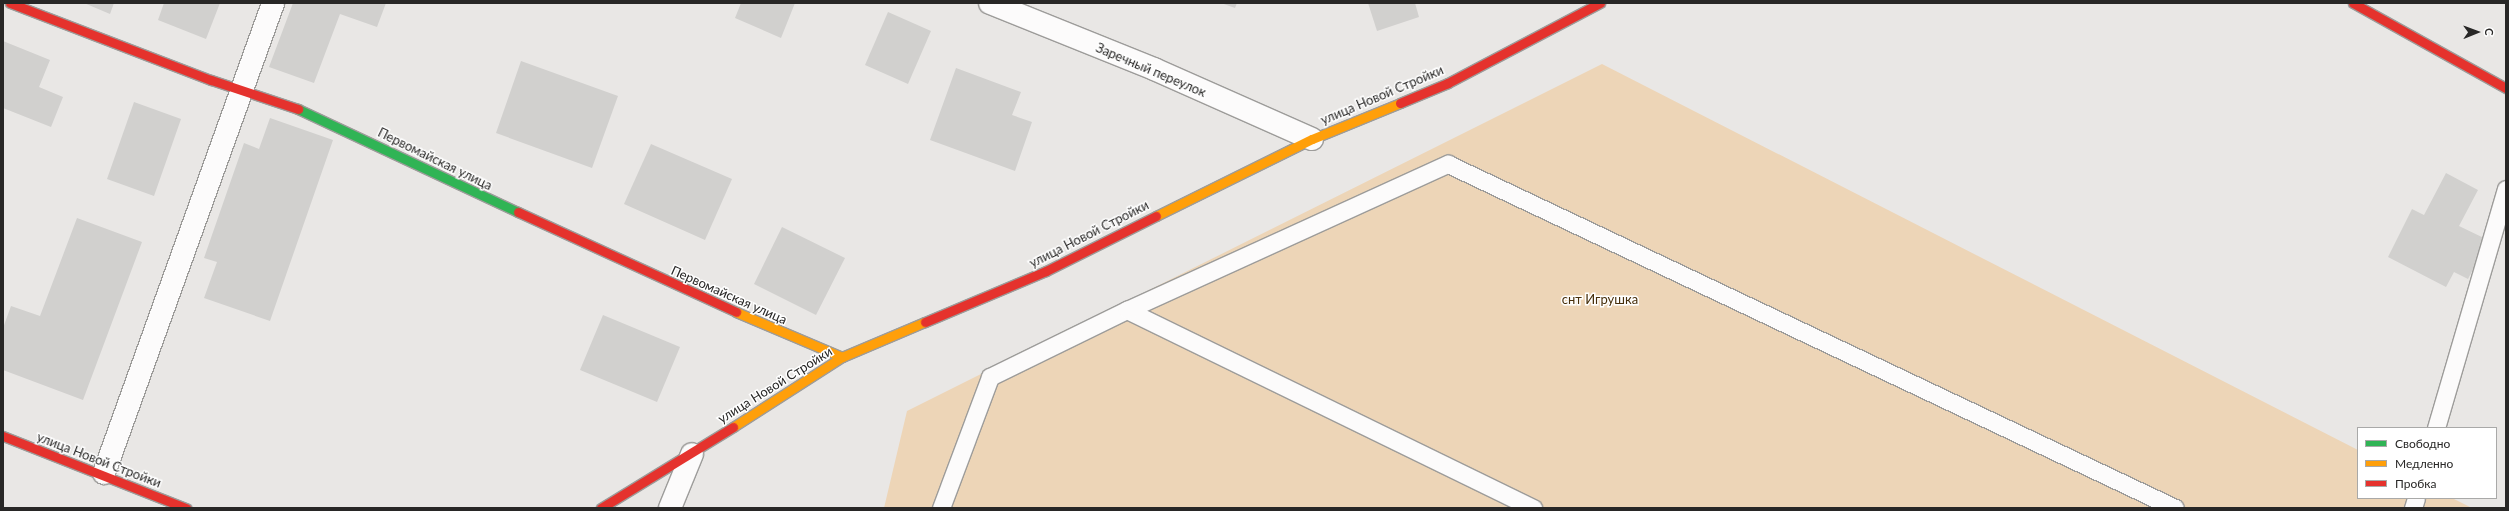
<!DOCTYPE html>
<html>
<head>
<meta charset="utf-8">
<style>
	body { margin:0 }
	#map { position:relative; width:2509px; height:511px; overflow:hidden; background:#e9e7e5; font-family:Lato,sans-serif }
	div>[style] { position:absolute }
	.green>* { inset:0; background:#edd5b7 }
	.building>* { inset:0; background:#d1d0ce }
	.roads { filter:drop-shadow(1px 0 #9d9c9a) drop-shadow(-1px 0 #9d9c9a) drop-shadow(0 1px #9d9c9a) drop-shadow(0 -1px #9d9c9a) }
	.lane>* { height:17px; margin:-8.5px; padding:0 8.5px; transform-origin:8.5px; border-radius:8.5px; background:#fcfbfb }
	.street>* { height:22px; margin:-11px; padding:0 11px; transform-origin:11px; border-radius:11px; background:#fcfbfb }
	.fast>* { height:9px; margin:-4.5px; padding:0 4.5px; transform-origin:4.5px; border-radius:4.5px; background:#30b455 }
	.slow>* { height:9px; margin:-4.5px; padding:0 4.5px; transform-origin:4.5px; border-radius:4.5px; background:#ff9f0a }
	.jam>* { height:9px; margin:-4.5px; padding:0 4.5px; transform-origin:4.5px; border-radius:4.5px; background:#e5322d }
	span { translate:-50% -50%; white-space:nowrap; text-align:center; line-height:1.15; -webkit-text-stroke:3px #fff; paint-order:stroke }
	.street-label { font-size:13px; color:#282726 }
	.park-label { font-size:13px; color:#462e0a }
	.frame { position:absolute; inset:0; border:4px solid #282726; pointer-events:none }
	.legend { position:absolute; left:2357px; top:427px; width:140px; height:72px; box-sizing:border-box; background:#fff; border:1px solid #a9a9a8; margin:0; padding:5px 7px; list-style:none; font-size:12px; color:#282726 }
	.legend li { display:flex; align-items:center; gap:8px; height:20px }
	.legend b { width:20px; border:1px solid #a9a9a8 }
	.north { position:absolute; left:2457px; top:12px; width:40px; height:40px; -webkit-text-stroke:3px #fff; paint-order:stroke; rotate:89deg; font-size:11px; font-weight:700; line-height:16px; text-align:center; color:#282726 }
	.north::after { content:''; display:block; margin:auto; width:14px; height:18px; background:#282726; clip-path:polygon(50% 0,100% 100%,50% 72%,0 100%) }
</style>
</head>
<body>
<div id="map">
	<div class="green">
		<i style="clip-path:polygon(1602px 64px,2358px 450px,2358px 498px,2452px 498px,2472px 508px,884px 508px,907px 411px)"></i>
	</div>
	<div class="building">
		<i style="clip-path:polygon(84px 3px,114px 3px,110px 14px)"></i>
		<i style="clip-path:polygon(164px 3px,220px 3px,206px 39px,158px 20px)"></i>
		<i style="clip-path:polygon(293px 3px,386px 3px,377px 27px,340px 14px,314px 83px,269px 67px)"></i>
		<i style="clip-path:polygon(741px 3px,795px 3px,781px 38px,735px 18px)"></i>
		<i style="clip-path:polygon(1221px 3px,1237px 3px,1235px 8px)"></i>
		<i style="clip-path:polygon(1368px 3px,1415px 3px,1419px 17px,1377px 31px)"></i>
		<i style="clip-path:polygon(888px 12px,931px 31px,908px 84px,865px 65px)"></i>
		<i style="clip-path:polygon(3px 41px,50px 60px,39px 87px,63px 97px,51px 127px,3px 108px)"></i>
		<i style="clip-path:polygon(521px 61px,618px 96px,592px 168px,496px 133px)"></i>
		<i style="clip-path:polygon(956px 68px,1021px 92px,1012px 115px,1032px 122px,1015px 171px,930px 140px)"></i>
		<i style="clip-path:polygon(134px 102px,181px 119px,154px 196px,107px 179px)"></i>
		<i style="clip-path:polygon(270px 118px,333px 140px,270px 321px,204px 298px,217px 262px,204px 258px,244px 143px,259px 149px)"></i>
		<i style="clip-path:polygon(651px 144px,732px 179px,705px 240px,624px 204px)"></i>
		<i style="clip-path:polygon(2446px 173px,2478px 190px,2459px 226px,2488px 240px,2468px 279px,2454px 272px,2446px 287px,2388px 257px,2412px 209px,2424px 215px)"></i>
		<i style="clip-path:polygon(77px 218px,142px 242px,83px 400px,3px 370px,3px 328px,11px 306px,40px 316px)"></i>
		<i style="clip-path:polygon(782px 227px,845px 258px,816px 315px,754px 284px)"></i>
		<i style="clip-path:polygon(603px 315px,680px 347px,657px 402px,580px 370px)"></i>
	</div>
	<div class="roads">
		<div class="lane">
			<i style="left:1127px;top:310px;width:452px;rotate:26deg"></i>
			<i style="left:2436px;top:428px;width:249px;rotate:-73.7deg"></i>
			<i style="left:941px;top:508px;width:140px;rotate:-69.5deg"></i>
			<i style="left:990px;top:377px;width:153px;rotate:-26.1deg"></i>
			<i style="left:1127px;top:310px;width:353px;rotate:-24.5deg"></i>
			<i style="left:1448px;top:164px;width:804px;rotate:25.32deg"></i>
			<i style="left:2413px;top:508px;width:10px;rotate:-73deg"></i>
		</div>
		<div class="street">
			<i style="left:990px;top:3px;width:177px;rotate:21.9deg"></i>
			<i style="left:1154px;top:69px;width:173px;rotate:23.9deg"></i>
			<i style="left:104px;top:473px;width:499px;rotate:-70.2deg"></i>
			<i style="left:670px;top:508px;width:58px;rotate:-67.8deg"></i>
		</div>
		<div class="fast">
			<i style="left:298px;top:109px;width:243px;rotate:25.1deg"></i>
		</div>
		<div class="slow">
			<i style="left:1156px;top:216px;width:174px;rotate:-26.3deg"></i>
			<i style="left:1312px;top:139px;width:95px;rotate:-22.2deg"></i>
			<i style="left:736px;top:312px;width:115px;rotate:23deg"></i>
			<i style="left:733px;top:427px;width:130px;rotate:-32.7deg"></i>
			<i style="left:842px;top:357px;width:90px;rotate:-22.9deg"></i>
		</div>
		<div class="jam">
			<i style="left:10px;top:3px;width:215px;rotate:21deg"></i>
			<i style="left:211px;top:80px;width:92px;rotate:18.4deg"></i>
			<i style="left:2353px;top:3px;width:175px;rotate:29.1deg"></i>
			<i style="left:1400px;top:103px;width:52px;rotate:-22.6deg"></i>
			<i style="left:1448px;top:83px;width:172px;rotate:-27.8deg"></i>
			<i style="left:518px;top:212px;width:240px;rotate:24.6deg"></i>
			<i style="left:925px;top:322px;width:131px;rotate:-22.9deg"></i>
			<i style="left:1046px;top:271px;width:123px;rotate:-26.6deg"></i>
			<i style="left:3px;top:436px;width:197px;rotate:21.5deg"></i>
			<i style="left:601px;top:508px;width:155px;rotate:-31.5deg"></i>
		</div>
	</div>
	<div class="street-label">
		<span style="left:1151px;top:70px;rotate:23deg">Заречный переулок</span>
		<span style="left:1382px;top:95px;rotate:-23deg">улица Новой Стройки</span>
		<span style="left:435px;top:159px;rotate:26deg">Первомайская улица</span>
		<span style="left:1089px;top:234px;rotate:-27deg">улица Новой Стройки</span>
		<span style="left:729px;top:295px;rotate:24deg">Первомайская улица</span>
		<span style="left:775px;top:385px;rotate:-32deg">улица Новой Стройки</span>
		<span style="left:99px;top:460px;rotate:21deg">улица Новой Стройки</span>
	</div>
	<div class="park-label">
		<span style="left:1600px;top:299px">снт Игрушка</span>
	</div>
	<div class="frame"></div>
	<ul class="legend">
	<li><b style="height:5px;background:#30b455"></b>Свободно</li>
	<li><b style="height:5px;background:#ff9f0a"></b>Медленно</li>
	<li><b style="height:5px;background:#e5322d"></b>Пробка</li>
	</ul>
	<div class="north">С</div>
</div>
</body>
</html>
